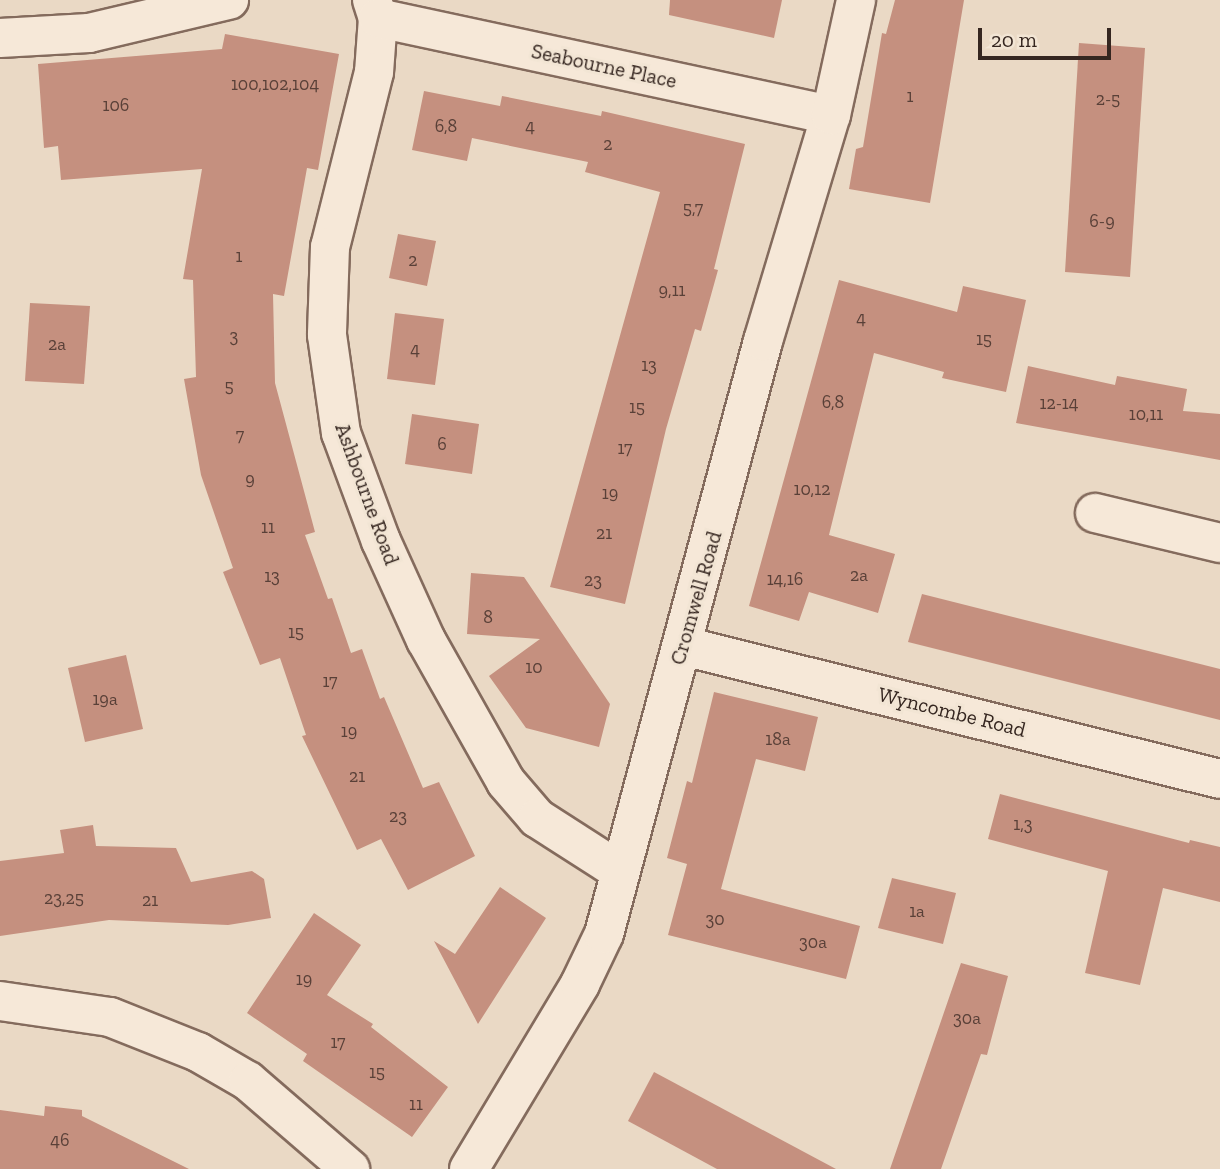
<!DOCTYPE html>
<html>
<head>
<meta charset="utf-8">
<style>
	body { margin:0 }
	#map { position:relative; width:1220px; height:1169px; overflow:hidden; background:#ead9c5; font-family:"Zilla Slab",serif }
	div>[style] { position:absolute }
	.building>* { inset:0; background:#c5907f }
	.roads { filter:drop-shadow(2px 0 #846b5d) drop-shadow(-2px 0 #846b5d) drop-shadow(0 2px #846b5d) drop-shadow(0 -2px #846b5d) }
	.minor>* { height:38px; margin:-19px; padding:0 19px; transform-origin:19px; border-radius:19px; background:#f6e8d8 }
	span { translate:-50% -50%; white-space:nowrap; text-align:center; line-height:1.15; -webkit-text-stroke:6px #f2e5d4; paint-order:stroke }
	.number-label { font-size:18px; color:#594038 }
	.number-label span { -webkit-text-stroke-width:0 }
	.street-label { font-size:21px; color:#352620 }
	.scale { position:absolute; left:978px; top:28px; width:133px; height:32px; box-sizing:border-box; border:4px solid #352620; border-top:0; padding-left:9px; font-size:21px; line-height:24px; white-space:nowrap; color:#352620; -webkit-text-stroke:5px #f2e5d4; paint-order:stroke }
</style>
</head>
<body>
<div id="map">
	<div class="building">
		<i style="clip-path:polygon(670px 0,782px 0,774px 38px,669px 15px)"></i>
		<i style="clip-path:polygon(895px 0,964px 0,930px 203px,849px 189px,856px 149px,863px 147px,882px 33px,886px 34px)"></i>
		<i style="clip-path:polygon(225px 34px,339px 54px,318px 170px,307px 168px,284px 296px,273px 294px,275px 383px,315px 532px,305px 535px,328px 599px,332px 598px,351px 653px,362px 649px,380px 699px,384px 697px,423px 788px,439px 782px,475px 856px,408px 890px,381px 839px,357px 850px,302px 736px,306px 735px,280px 658px,260px 665px,223px 572px,233px 568px,201px 475px,184px 379px,196px 377px,193px 280px,183px 279px,202px 169px,61px 180px,58px 146px,44px 148px,38px 64px,222px 49px)"></i>
		<i style="clip-path:polygon(1079px 43px,1145px 48px,1130px 277px,1065px 272px)"></i>
		<i style="clip-path:polygon(424px 91px,500px 106px,502px 96px,601px 116px,602px 111px,745px 144px,714px 269px,718px 270px,701px 331px,695px 329px,666px 429px,625px 604px,550px 587px,660px 192px,585px 172px,588px 162px,472px 138px,467px 161px,412px 150px)"></i>
		<i style="clip-path:polygon(398px 234px,436px 241px,427px 286px,389px 278px)"></i>
		<i style="clip-path:polygon(839px 280px,957px 312px,963px 286px,1026px 300px,1006px 392px,942px 378px,944px 372px,874px 353px,829px 535px,895px 554px,878px 613px,809px 592px,799px 621px,749px 606px)"></i>
		<i style="clip-path:polygon(30px 303px,90px 306px,84px 384px,25px 381px)"></i>
		<i style="clip-path:polygon(395px 313px,444px 319px,435px 385px,387px 379px)"></i>
		<i style="clip-path:polygon(1028px 366px,1115px 385px,1117px 376px,1187px 389px,1183px 411px,1220px 414px,1220px 460px,1016px 423px)"></i>
		<i style="clip-path:polygon(412px 414px,479px 424px,472px 474px,405px 464px)"></i>
		<i style="clip-path:polygon(471px 573px,524px 577px,610px 704px,599px 747px,526px 728px,489px 676px,540px 639px,467px 634px)"></i>
		<i style="clip-path:polygon(922px 594px,1220px 669px,1220px 720px,908px 642px)"></i>
		<i style="clip-path:polygon(126px 655px,143px 729px,85px 742px,68px 668px)"></i>
		<i style="clip-path:polygon(714px 692px,818px 717px,805px 771px,756px 759px,721px 889px,860px 926px,846px 979px,668px 935px,687px 864px,667px 858px,687px 781px,692px 783px)"></i>
		<i style="clip-path:polygon(1000px 794px,1189px 843px,1190px 840px,1220px 847px,1220px 902px,1163px 888px,1140px 985px,1085px 973px,1108px 871px,988px 839px)"></i>
		<i style="clip-path:polygon(93px 825px,96px 846px,176px 848px,191px 882px,252px 871px,264px 879px,271px 918px,228px 925px,109px 920px,0 936px,0 861px,64px 853px,60px 830px)"></i>
		<i style="clip-path:polygon(892px 878px,956px 893px,943px 944px,878px 928px)"></i>
		<i style="clip-path:polygon(500px 887px,546px 918px,478px 1024px,434px 941px,455px 954px)"></i>
		<i style="clip-path:polygon(314px 913px,361px 945px,327px 995px,373px 1024px,371px 1027px,448px 1087px,412px 1137px,303px 1061px,307px 1054px,247px 1013px)"></i>
		<i style="clip-path:polygon(961px 963px,1008px 976px,987px 1055px,981px 1054px,941px 1169px,890px 1169px)"></i>
		<i style="clip-path:polygon(654px 1072px,836px 1169px,717px 1169px,628px 1121px)"></i>
		<i style="clip-path:polygon(45px 1106px,82px 1110px,82px 1116px,189px 1169px,0 1169px,0 1110px,44px 1116px)"></i>
	</div>
	<div class="roads">
		<div class="minor">
			<i style="left:372px;top:0;width:19px;rotate:72deg"></i>
			<i style="left:378px;top:18px;width:54px;rotate:94.2deg"></i>
			<i style="left:374px;top:72px;width:180px;rotate:104.1deg"></i>
			<i style="left:330px;top:247px;width:88px;rotate:92deg"></i>
			<i style="left:327px;top:335px;width:99px;rotate:81.9deg"></i>
			<i style="left:341px;top:433px;width:115px;rotate:69.7deg"></i>
			<i style="left:381px;top:541px;width:109px;rotate:65.6deg"></i>
			<i style="left:426px;top:640px;width:163px;rotate:60.6deg"></i>
			<i style="left:506px;top:782px;width:48px;rotate:49.3deg"></i>
			<i style="left:537px;top:818px;width:96px;rotate:32.7deg"></i>
			<i style="left:378px;top:18px;width:463px;rotate:12.1deg"></i>
			<i style="left:0;top:38px;width:89px;rotate:-3.2deg"></i>
			<i style="left:89px;top:33px;width:144px;rotate:-13.3deg"></i>
			<i style="left:1095px;top:513px;width:129px;rotate:13.5deg"></i>
			<i style="left:683px;top:646px;width:553px;rotate:13.91deg"></i>
			<i style="left:0;top:1001px;width:111px;rotate:8.3deg"></i>
			<i style="left:110px;top:1017px;width:95px;rotate:21.7deg"></i>
			<i style="left:198px;top:1052px;width:58px;rotate:30.1deg"></i>
			<i style="left:248px;top:1081px;width:135px;rotate:40.8deg"></i>
			<i style="left:469px;top:1169px;width:216px;rotate:-59deg"></i>
			<i style="left:580px;top:984px;width:55px;rotate:-64.4deg"></i>
			<i style="left:604px;top:934px;width:614px;rotate:-74.99deg"></i>
			<i style="left:763px;top:341px;width:236px;rotate:-73.3deg"></i>
			<i style="left:831px;top:115px;width:118px;rotate:-77.7deg"></i>
		</div>
	</div>
	<div class="number-label">
		<span style="left:275px;top:84px">100,102,104</span>
		<span style="left:910px;top:96px">1</span>
		<span style="left:1108px;top:99px">2-5</span>
		<span style="left:116px;top:105px">106</span>
		<span style="left:446px;top:126px">6,8</span>
		<span style="left:530px;top:126px">4</span>
		<span style="left:608px;top:144px">2</span>
		<span style="left:693px;top:208px">5,7</span>
		<span style="left:1102px;top:221px">6-9</span>
		<span style="left:239px;top:256px">1</span>
		<span style="left:413px;top:260px">2</span>
		<span style="left:672px;top:290px">9,11</span>
		<span style="left:861px;top:318px">4</span>
		<span style="left:234px;top:336px">3</span>
		<span style="left:984px;top:339px">15</span>
		<span style="left:57px;top:344px">2a</span>
		<span style="left:415px;top:349px">4</span>
		<span style="left:649px;top:365px">13</span>
		<span style="left:229px;top:386px">5</span>
		<span style="left:833px;top:402px">6,8</span>
		<span style="left:1059px;top:403px">12-14</span>
		<span style="left:637px;top:407px">15</span>
		<span style="left:1146px;top:414px">10,11</span>
		<span style="left:240px;top:435px">7</span>
		<span style="left:442px;top:444px">6</span>
		<span style="left:625px;top:448px">17</span>
		<span style="left:250px;top:479px">9</span>
		<span style="left:812px;top:489px">10,12</span>
		<span style="left:610px;top:493px">19</span>
		<span style="left:268px;top:527px">11</span>
		<span style="left:604px;top:533px">21</span>
		<span style="left:859px;top:575px">2a</span>
		<span style="left:272px;top:576px">13</span>
		<span style="left:785px;top:579px">14,16</span>
		<span style="left:593px;top:580px">23</span>
		<span style="left:488px;top:617px">8</span>
		<span style="left:296px;top:632px">15</span>
		<span style="left:534px;top:667px">10</span>
		<span style="left:330px;top:681px">17</span>
		<span style="left:105px;top:699px">19a</span>
		<span style="left:349px;top:731px">19</span>
		<span style="left:778px;top:739px">18a</span>
		<span style="left:357px;top:776px">21</span>
		<span style="left:398px;top:816px">23</span>
		<span style="left:1023px;top:824px">1,3</span>
		<span style="left:64px;top:898px">23,25</span>
		<span style="left:150px;top:900px">21</span>
		<span style="left:917px;top:911px">1a</span>
		<span style="left:715px;top:919px">30</span>
		<span style="left:813px;top:942px">30a</span>
		<span style="left:304px;top:979px">19</span>
		<span style="left:967px;top:1018px">30a</span>
		<span style="left:338px;top:1042px">17</span>
		<span style="left:377px;top:1072px">15</span>
		<span style="left:416px;top:1104px">11</span>
		<span style="left:60px;top:1140px">46</span>
	</div>
	<div class="street-label">
		<span style="left:604px;top:66px;rotate:12deg">Seabourne Place</span>
		<span style="left:367px;top:494px;rotate:70deg">Ashbourne Road</span>
		<span style="left:696px;top:598px;rotate:-74deg">Cromwell Road</span>
		<span style="left:952px;top:712px;rotate:14deg">Wyncombe Road</span>
	</div>
	<div class="scale">20 m</div>
</div>
</body>
</html>
